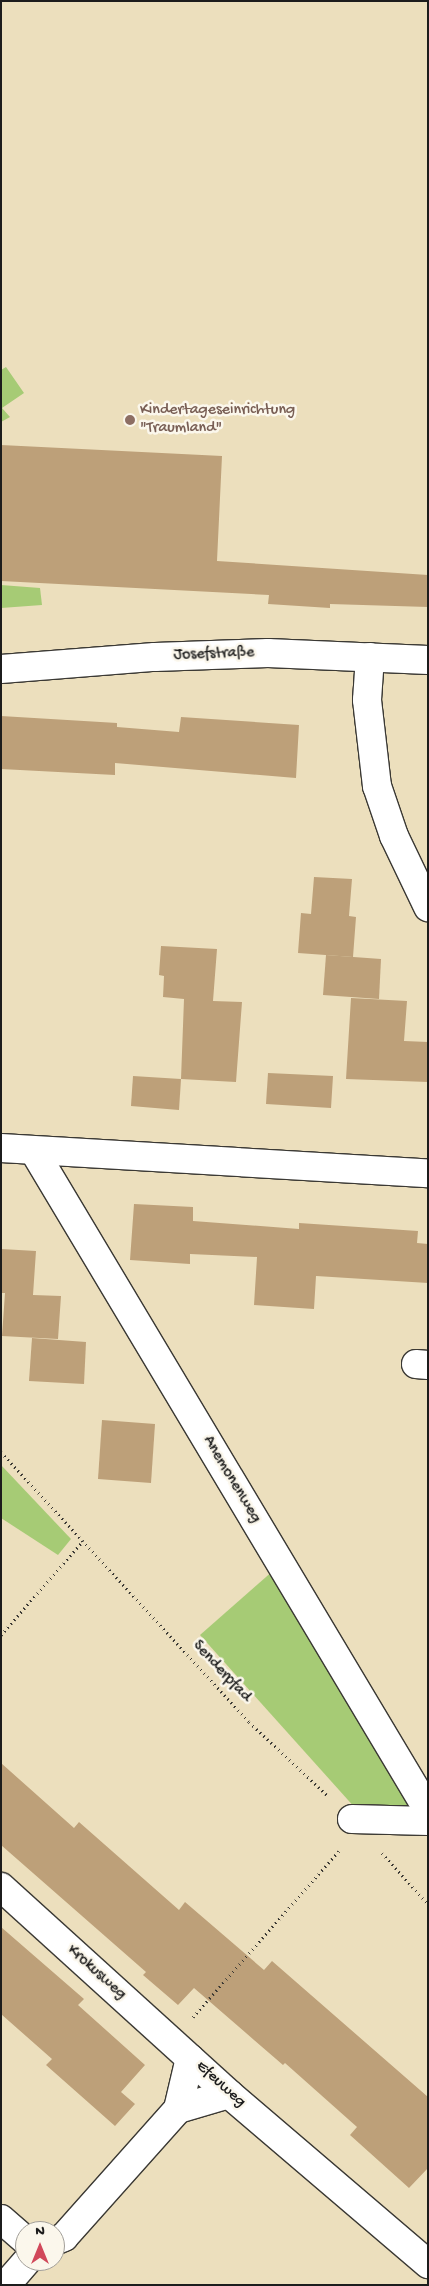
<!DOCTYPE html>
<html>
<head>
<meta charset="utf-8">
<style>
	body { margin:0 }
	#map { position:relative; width:429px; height:2286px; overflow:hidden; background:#ecdfbd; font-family:"Gochi Hand",sans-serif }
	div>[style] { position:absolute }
	.green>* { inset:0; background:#a6cb75 }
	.building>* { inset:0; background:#bda079 }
	.path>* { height:3px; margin-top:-1.5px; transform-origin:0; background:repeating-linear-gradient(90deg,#3b3934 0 1px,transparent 0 5px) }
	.roads { filter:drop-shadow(1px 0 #3b3934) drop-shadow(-1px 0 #3b3934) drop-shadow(0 1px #3b3934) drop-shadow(0 -1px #3b3934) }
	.minor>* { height:28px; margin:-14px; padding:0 14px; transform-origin:14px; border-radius:14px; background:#fff }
	.dots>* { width:14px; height:14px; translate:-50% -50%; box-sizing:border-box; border:2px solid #fbf7ec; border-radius:50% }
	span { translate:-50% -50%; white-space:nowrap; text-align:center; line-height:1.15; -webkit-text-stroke:5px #fbf7ec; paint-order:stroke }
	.education-label { font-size:16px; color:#785e54 }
	.left { translate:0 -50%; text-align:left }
	.street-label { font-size:16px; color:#1c1c1c }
	.frame { position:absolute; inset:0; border:2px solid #1c1c1c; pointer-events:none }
	.north { position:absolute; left:15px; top:2221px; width:50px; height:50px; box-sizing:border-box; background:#fbf7ec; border:1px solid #a29f99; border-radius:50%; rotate:0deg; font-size:14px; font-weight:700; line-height:20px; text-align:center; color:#1c1c1c }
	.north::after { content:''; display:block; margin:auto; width:18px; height:22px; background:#d1495b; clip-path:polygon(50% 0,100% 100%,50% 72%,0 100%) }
</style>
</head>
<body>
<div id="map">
	<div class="green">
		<i style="clip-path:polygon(6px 367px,24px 393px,2px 408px,10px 417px,1px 422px,1px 370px)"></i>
		<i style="clip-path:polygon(1px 585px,40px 588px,42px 605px,1px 608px)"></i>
		<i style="clip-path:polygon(1px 1465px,71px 1539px,58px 1555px,1px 1518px)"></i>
		<i style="clip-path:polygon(274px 1570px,423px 1815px,374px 1829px,200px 1635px)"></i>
	</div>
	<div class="building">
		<i style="clip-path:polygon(1px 445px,222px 456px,217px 561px,428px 575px,428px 607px,330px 604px,330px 608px,268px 604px,269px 595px,1px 581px)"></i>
		<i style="clip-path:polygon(1px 716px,117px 723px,117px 727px,179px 732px,181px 717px,299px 725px,296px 778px,115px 763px,115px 775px,1px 769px)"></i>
		<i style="clip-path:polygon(314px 877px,352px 879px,349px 916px,356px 917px,353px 957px,298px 953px,301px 913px,311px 914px)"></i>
		<i style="clip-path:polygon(161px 946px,217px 949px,213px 1001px,242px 1002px,236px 1082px,181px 1079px,184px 999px,163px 997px,164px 976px,159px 975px)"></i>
		<i style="clip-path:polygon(326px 955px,381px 959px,379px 999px,323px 995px)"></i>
		<i style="clip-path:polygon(351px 998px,407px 1001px,404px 1041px,428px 1042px,428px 1082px,346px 1079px)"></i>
		<i style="clip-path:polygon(268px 1073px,333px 1076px,331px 1108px,266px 1104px)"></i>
		<i style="clip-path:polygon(133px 1076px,181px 1079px,179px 1110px,131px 1106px)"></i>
		<i style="clip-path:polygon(134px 1204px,193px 1207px,193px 1221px,299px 1229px,299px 1223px,418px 1231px,417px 1243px,428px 1244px,428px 1283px,316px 1276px,314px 1309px,254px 1305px,257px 1257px,190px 1254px,190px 1264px,130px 1260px)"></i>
		<i style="clip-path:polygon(1px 1249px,36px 1251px,33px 1295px,61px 1296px,58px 1339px,2px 1336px,5px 1293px,1px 1293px)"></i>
		<i style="clip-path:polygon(32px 1338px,86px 1342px,84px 1384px,29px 1381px)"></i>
		<i style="clip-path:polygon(102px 1420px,155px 1424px,151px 1483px,98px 1479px)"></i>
		<i style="clip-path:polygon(1px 1763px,74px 1828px,79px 1822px,179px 1910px,185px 1902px,264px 1970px,272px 1961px,428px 2097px,428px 2168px,409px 2188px,350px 2135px,357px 2127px,285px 2063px,283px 2065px,194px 1988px,178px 2005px,143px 1975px,146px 1972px,1px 1845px)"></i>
		<i style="clip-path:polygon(1px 1927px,84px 1999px,78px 2005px,145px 2065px,121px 2092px,135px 2104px,115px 2126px,46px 2065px,52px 2059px,1px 2014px)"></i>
	</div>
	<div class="path">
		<i style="left:1px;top:1452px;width:367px;rotate:47.4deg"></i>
		<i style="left:249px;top:1722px;width:108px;rotate:43.1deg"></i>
		<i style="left:1px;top:1635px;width:125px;rotate:-48.9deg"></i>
		<i style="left:382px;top:1853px;width:69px;rotate:48deg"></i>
		<i style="left:193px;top:2017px;width:221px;rotate:-48.7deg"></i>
	</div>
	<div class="roads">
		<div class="minor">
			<i style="left:370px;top:657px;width:43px;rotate:94deg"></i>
			<i style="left:367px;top:700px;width:87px;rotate:83.4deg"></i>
			<i style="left:377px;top:786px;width:53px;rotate:71.2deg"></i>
			<i style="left:394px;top:836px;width:79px;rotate:64.4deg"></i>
			<i style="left:1px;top:669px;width:154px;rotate:-4.5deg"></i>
			<i style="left:155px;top:657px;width:113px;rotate:-2deg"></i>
			<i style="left:268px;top:653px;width:160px;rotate:2.5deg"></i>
			<i style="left:1px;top:1148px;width:428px;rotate:3.4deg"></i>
			<i style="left:34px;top:1151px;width:768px;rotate:59.13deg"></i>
			<i style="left:416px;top:1364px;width:12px;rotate:5deg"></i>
			<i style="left:352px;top:1819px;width:76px;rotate:1.5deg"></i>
			<i style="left:1px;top:1887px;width:308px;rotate:42.2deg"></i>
			<i style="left:229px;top:2094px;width:262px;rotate:40.5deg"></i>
			<i style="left:178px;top:2109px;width:53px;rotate:-16.4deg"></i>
			<i style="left:1px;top:2219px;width:32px;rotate:41deg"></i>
			<i style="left:55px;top:2241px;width:10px;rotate:-24deg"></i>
			<i style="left:64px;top:2237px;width:171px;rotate:-48.3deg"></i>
			<i style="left:178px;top:2109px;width:52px;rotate:-76.8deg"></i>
			<i style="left:6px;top:2285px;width:32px;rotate:-49deg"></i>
		</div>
	</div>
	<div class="dots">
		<i style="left:130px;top:420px;background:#8d6e63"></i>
	</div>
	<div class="education-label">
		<span class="left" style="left:140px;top:420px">Kindertageseinrichtung<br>"Traumland"</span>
	</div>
	<div class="street-label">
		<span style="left:214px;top:655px;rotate:-2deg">Josefstraße</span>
		<span style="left:231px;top:1480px;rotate:59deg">Anemonenweg</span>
		<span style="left:221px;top:1672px;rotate:47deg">Senderpfad</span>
		<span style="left:96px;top:1973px;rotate:42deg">Krokusweg</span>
		<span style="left:220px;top:2085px;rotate:42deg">Efeuweg</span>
	</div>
	<div class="frame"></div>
	<div class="north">N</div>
</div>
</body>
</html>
